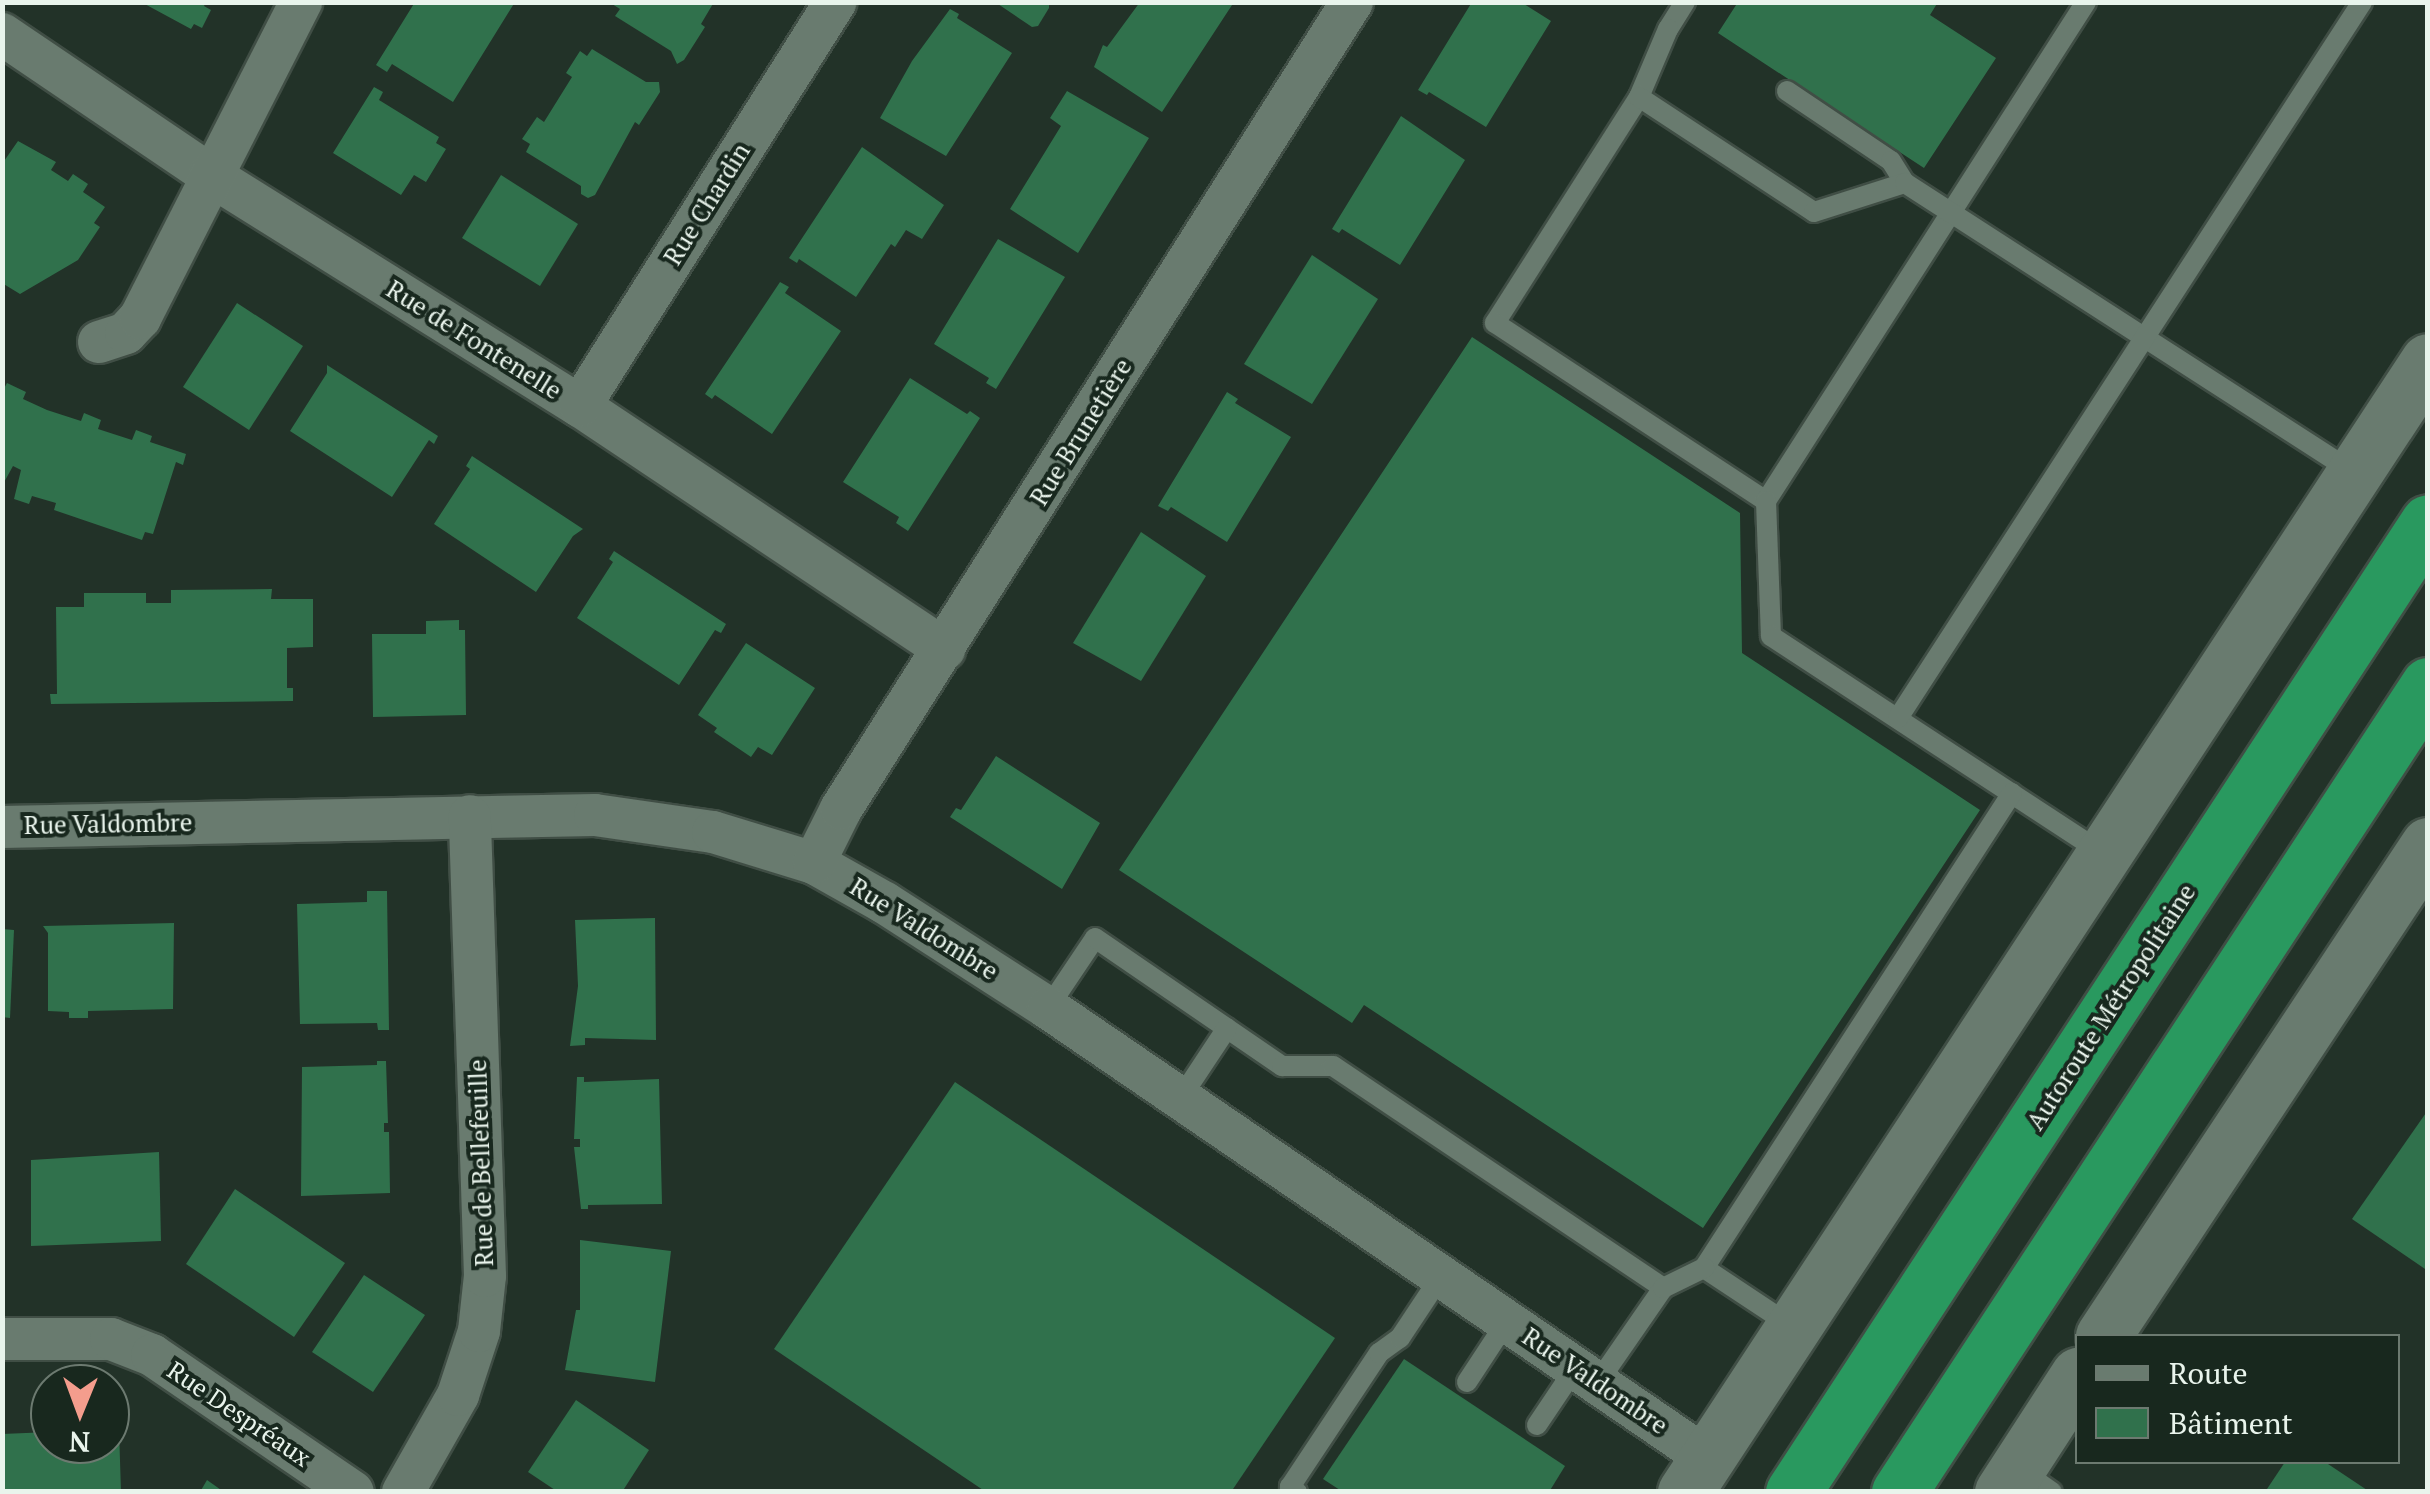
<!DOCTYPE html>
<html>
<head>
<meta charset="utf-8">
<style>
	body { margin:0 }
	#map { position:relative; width:2430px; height:1494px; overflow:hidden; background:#223228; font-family:"PT Serif",serif }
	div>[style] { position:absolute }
	.building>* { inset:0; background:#30714c }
	.roads { filter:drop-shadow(2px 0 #404e45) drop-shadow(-2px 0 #404e45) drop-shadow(0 2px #404e45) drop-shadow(0 -2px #404e45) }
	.lane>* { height:20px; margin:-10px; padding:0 10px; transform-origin:10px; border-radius:10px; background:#697b6f }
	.street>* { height:42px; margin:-21px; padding:0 21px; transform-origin:21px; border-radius:21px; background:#697b6f }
	.secondary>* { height:55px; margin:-27.5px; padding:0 27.5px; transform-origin:27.5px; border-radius:27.5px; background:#697b6f }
	.highway>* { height:55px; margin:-27.5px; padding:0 27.5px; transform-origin:27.5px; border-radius:27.5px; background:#29995f }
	span { translate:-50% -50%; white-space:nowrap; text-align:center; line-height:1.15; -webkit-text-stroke:8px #18281e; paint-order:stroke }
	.street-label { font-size:25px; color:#e9f4ec }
	.frame { position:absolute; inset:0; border:5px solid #e9f4ec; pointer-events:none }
	.legend { position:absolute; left:2075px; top:1334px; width:325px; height:130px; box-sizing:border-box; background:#18281e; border:2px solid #6c7a70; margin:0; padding:12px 18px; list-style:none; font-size:30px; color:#e9f4ec }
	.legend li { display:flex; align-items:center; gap:20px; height:50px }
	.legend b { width:50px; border:2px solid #6c7a70 }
	.north { position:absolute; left:30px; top:1364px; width:100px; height:100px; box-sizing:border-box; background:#18281e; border:2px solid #6c7a70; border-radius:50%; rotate:181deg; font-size:28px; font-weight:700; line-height:40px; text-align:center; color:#e9f4ec }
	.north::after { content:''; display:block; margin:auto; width:35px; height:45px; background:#f49d8d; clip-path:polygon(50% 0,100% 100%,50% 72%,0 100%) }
</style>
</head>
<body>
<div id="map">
	<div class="building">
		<i style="clip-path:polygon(141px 2px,206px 2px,204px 6px,211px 10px,202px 28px,194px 24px,191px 29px)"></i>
		<i style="clip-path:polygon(415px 2px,515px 2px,453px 102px,392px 64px,387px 72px,376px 65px)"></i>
		<i style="clip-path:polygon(609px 2px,714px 2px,701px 24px,705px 27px,684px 60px,677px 64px,671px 51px,615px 16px,620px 9px)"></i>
		<i style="clip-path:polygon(995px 2px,1049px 2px,1049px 8px,1038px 26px,1032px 27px)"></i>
		<i style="clip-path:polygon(1140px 2px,1234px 2px,1162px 112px,1094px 67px,1103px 45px,1107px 47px)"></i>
		<i style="clip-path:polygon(1472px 2px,1521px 2px,1551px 21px,1486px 127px,1429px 92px,1427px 95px,1418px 90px)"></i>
		<i style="clip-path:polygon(1738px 2px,1938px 2px,1930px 15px,1996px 58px,1924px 168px,1718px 33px)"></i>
		<i style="clip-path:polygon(950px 9px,959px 14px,957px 18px,1012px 53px,946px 156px,880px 118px,912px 61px)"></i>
		<i style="clip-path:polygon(592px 49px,646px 82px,659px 82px,660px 92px,639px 125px,635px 122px,595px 195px,588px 198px,581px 194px,581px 186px,526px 152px,530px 144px,522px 139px,537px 117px,544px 122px,572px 77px,566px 73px,580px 51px,587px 56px)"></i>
		<i style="clip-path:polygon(374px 87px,383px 92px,379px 100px,439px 137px,436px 143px,446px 149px,426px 182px,414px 175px,401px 195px,333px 153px)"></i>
		<i style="clip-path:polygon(1067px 91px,1149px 138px,1078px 253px,1010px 209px,1061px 126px,1050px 118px)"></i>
		<i style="clip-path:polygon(1401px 116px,1465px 160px,1400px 265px,1342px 229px,1339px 233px,1332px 229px)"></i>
		<i style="clip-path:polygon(18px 141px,56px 162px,51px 170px,68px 181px,73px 174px,88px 184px,83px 192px,105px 207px,94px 223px,100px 227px,78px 260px,20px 294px,2px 283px,2px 164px)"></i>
		<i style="clip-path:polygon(862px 147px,944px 205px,922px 239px,906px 230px,895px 247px,891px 244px,856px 297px,799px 259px,797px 263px,789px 258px)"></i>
		<i style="clip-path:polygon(501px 175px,578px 224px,540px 286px,462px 238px)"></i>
		<i style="clip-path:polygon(998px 239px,1065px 277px,996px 389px,986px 383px,989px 378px,934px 344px)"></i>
		<i style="clip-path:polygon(1312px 255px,1378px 299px,1312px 404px,1244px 364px)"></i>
		<i style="clip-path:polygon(780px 282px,789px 287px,785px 293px,841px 331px,772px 434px,715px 395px,712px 399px,705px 394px)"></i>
		<i style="clip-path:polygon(237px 303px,303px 346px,249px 430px,183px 387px)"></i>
		<i style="clip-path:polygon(1472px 337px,1740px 513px,1742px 653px,1980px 810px,1703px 1228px,1364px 1005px,1352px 1023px,1119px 870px)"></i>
		<i style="clip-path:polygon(327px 365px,438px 436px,434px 444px,429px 440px,392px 497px,290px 431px,327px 373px)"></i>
		<i style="clip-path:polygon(910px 378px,967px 414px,970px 411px,980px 418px,908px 531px,896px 523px,899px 517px,843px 482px)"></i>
		<i style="clip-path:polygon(7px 383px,26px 392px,23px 399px,47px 410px,81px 421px,84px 413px,101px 420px,98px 429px,132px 440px,136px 430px,152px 436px,150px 442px,186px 454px,183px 465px,176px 462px,153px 534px,145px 532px,142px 540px,54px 510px,56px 503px,32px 496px,29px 504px,14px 499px,21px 470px,13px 466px,2px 486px,2px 392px)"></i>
		<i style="clip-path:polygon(1227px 392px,1238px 399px,1235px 403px,1291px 437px,1227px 542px,1171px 507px,1168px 511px,1158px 506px)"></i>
		<i style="clip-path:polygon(472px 456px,583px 529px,573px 536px,536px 592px,434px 524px,470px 469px,466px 466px)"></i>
		<i style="clip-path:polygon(1141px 532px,1206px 576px,1141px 681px,1073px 643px)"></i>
		<i style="clip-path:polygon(614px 551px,726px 624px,721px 633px,715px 630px,679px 685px,577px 618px,613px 562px,609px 559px)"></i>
		<i style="clip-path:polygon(272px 589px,271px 599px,313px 599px,313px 647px,287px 648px,287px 688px,293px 688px,293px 701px,51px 704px,50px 694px,57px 694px,56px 607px,84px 607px,84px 593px,146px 593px,146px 603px,171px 603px,171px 590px)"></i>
		<i style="clip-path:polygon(459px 620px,459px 630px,465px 630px,466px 715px,373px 717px,372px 634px,426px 634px,426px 621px)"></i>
		<i style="clip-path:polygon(746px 643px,815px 688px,772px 755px,758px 747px,751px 757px,714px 732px,717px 728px,698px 715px)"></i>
		<i style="clip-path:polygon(996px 756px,1100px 823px,1062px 889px,950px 817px,956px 808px,961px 810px)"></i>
		<i style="clip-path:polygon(367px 891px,387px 891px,389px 1030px,378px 1030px,377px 1023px,300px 1024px,297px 904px,367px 902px)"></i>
		<i style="clip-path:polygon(655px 918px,656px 1040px,585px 1038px,585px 1045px,570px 1046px,578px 986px,575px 920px)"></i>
		<i style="clip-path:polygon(174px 923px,173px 1009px,88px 1011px,88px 1018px,69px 1018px,69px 1012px,48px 1011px,48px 933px,43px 926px)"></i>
		<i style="clip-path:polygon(2px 929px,14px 930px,10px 1018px,2px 1017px)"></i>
		<i style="clip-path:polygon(377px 1061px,386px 1061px,388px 1123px,384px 1123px,384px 1132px,389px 1132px,390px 1193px,301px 1196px,302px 1067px,377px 1065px)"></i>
		<i style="clip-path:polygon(577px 1077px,584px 1077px,584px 1082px,659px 1079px,662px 1204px,588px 1205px,588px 1209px,581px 1209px,574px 1147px,580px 1147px,580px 1139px,574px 1139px)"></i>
		<i style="clip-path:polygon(955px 1082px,1335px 1338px,1231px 1492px,986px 1492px,774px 1349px)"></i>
		<i style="clip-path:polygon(2428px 1110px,2428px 1271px,2352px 1219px)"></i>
		<i style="clip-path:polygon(159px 1152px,161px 1241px,31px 1246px,31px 1160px)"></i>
		<i style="clip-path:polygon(235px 1189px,345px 1263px,294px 1337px,186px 1264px)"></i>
		<i style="clip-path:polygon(580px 1240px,671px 1251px,655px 1382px,565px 1370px,576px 1310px,580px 1310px)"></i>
		<i style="clip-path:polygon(364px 1275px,425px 1315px,373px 1392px,312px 1352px)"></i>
		<i style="clip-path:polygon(1404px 1359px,1565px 1466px,1549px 1492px,1343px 1492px,1323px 1479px)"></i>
		<i style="clip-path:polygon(576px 1400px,649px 1450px,622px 1492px,558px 1492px,528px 1472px)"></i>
		<i style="clip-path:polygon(119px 1429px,121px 1492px,2px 1492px,2px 1434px,50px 1432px,50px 1444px,110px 1444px,110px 1430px)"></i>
		<i style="clip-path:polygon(2285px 1462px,2325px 1462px,2370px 1492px,2265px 1492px)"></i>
		<i style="clip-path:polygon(207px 1480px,224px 1492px,200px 1492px)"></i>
	</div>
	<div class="roads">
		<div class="lane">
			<i style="left:1685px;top:2px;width:32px;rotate:122deg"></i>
			<i style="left:1668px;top:29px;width:74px;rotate:113.1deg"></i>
			<i style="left:1639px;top:97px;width:268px;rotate:122.5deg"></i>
			<i style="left:1495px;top:323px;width:324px;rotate:33.3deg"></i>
			<i style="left:2086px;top:2px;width:593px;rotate:122.67deg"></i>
			<i style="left:1766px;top:501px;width:135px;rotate:87.9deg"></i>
			<i style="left:1771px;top:636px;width:396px;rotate:33.2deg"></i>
			<i style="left:1787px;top:91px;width:125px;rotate:33.9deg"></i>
			<i style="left:1891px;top:161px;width:26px;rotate:58deg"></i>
			<i style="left:1639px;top:97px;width:209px;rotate:33.3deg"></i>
			<i style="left:1814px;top:212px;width:96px;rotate:-17.7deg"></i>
			<i style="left:1905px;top:183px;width:533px;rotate:32.83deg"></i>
			<i style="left:1898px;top:718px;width:853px;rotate:-57.05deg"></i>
			<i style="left:1048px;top:1008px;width:84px;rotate:-56.1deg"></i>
			<i style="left:1095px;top:938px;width:227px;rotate:34.4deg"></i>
			<i style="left:1282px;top:1066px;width:51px"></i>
			<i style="left:1333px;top:1066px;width:398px;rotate:33.9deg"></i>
			<i style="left:1180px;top:1099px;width:85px;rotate:-56.5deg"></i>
			<i style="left:1793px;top:1327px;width:107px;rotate:-146.5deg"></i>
			<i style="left:1704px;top:1268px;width:566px;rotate:-57.04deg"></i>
			<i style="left:1467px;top:1382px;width:73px;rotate:-56.7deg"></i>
			<i style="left:1598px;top:1382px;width:114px;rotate:-55.3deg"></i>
			<i style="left:1663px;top:1288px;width:46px;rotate:-26deg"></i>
			<i style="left:1537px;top:1425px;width:70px;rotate:-56.1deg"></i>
			<i style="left:2019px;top:1469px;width:40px;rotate:34.9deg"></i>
			<i style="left:1297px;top:1492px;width:9px;rotate:-144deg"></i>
			<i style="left:1290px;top:1487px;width:161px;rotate:-56.4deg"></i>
			<i style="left:1379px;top:1353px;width:26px;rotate:-36deg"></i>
			<i style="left:1400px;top:1338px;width:74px;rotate:-56.5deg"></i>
		</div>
		<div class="street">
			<i style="left:2px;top:34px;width:251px;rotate:34.1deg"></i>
			<i style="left:210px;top:175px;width:436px;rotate:32deg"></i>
			<i style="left:580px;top:406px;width:438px;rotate:33.7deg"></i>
			<i style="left:99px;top:342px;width:28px;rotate:-18deg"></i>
			<i style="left:126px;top:333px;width:21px;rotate:-47deg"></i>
			<i style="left:140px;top:318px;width:355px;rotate:-63deg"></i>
			<i style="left:580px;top:406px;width:478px;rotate:-57.7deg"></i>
			<i style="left:2px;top:827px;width:593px;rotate:-1.16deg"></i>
			<i style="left:595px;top:815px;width:119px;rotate:8.2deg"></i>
			<i style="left:713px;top:832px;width:106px;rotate:17.1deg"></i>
			<i style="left:814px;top:863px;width:81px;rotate:29.4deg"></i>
			<i style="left:885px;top:903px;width:194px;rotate:32.8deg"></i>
			<i style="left:1048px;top:1008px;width:798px;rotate:34.33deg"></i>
			<i style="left:814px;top:863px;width:60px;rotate:-63.4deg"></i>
			<i style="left:841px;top:809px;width:955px;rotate:-57.66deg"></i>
			<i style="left:2px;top:1339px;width:109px"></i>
			<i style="left:111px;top:1339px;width:44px;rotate:21.3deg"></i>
			<i style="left:152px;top:1355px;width:243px;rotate:34.3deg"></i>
			<i style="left:403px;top:1492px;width:112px;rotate:-60.4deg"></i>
			<i style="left:458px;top:1395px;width:67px;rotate:-71.8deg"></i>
			<i style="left:479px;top:1331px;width:55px;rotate:-83.8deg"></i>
			<i style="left:485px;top:1276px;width:460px;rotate:-91.9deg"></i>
		</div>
		<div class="secondary">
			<i style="left:2103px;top:1336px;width:589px;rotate:-56.5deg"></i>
			<i style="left:1685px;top:1492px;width:1353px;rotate:-56.7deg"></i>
			<i style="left:2002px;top:1492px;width:140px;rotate:-57deg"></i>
		</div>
		<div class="highway">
			<i style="left:1793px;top:1492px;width:1159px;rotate:-56.79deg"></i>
			<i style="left:1899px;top:1492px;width:965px;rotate:-56.75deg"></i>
		</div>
	</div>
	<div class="street-label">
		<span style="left:707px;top:204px;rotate:-58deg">Rue Chardin</span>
		<span style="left:474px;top:340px;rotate:32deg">Rue de Fontenelle</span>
		<span style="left:1081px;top:432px;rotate:-58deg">Rue Brunetière</span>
		<span style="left:108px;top:824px;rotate:-1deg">Rue Valdombre</span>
		<span style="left:924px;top:929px;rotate:32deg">Rue Valdombre</span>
		<span style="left:2111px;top:1007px;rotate:-57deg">Autoroute Métropolitaine</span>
		<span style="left:481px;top:1163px;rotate:-92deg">Rue de Bellefeuille</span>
		<span style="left:1595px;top:1381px;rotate:34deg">Rue Valdombre</span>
		<span style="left:239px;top:1414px;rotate:34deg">Rue Despréaux</span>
	</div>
	<div class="frame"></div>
	<ul class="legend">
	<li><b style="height:12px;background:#697b6f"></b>Route</li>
	<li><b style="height:28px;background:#30714c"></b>Bâtiment</li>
	</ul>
	<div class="north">N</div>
</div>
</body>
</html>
